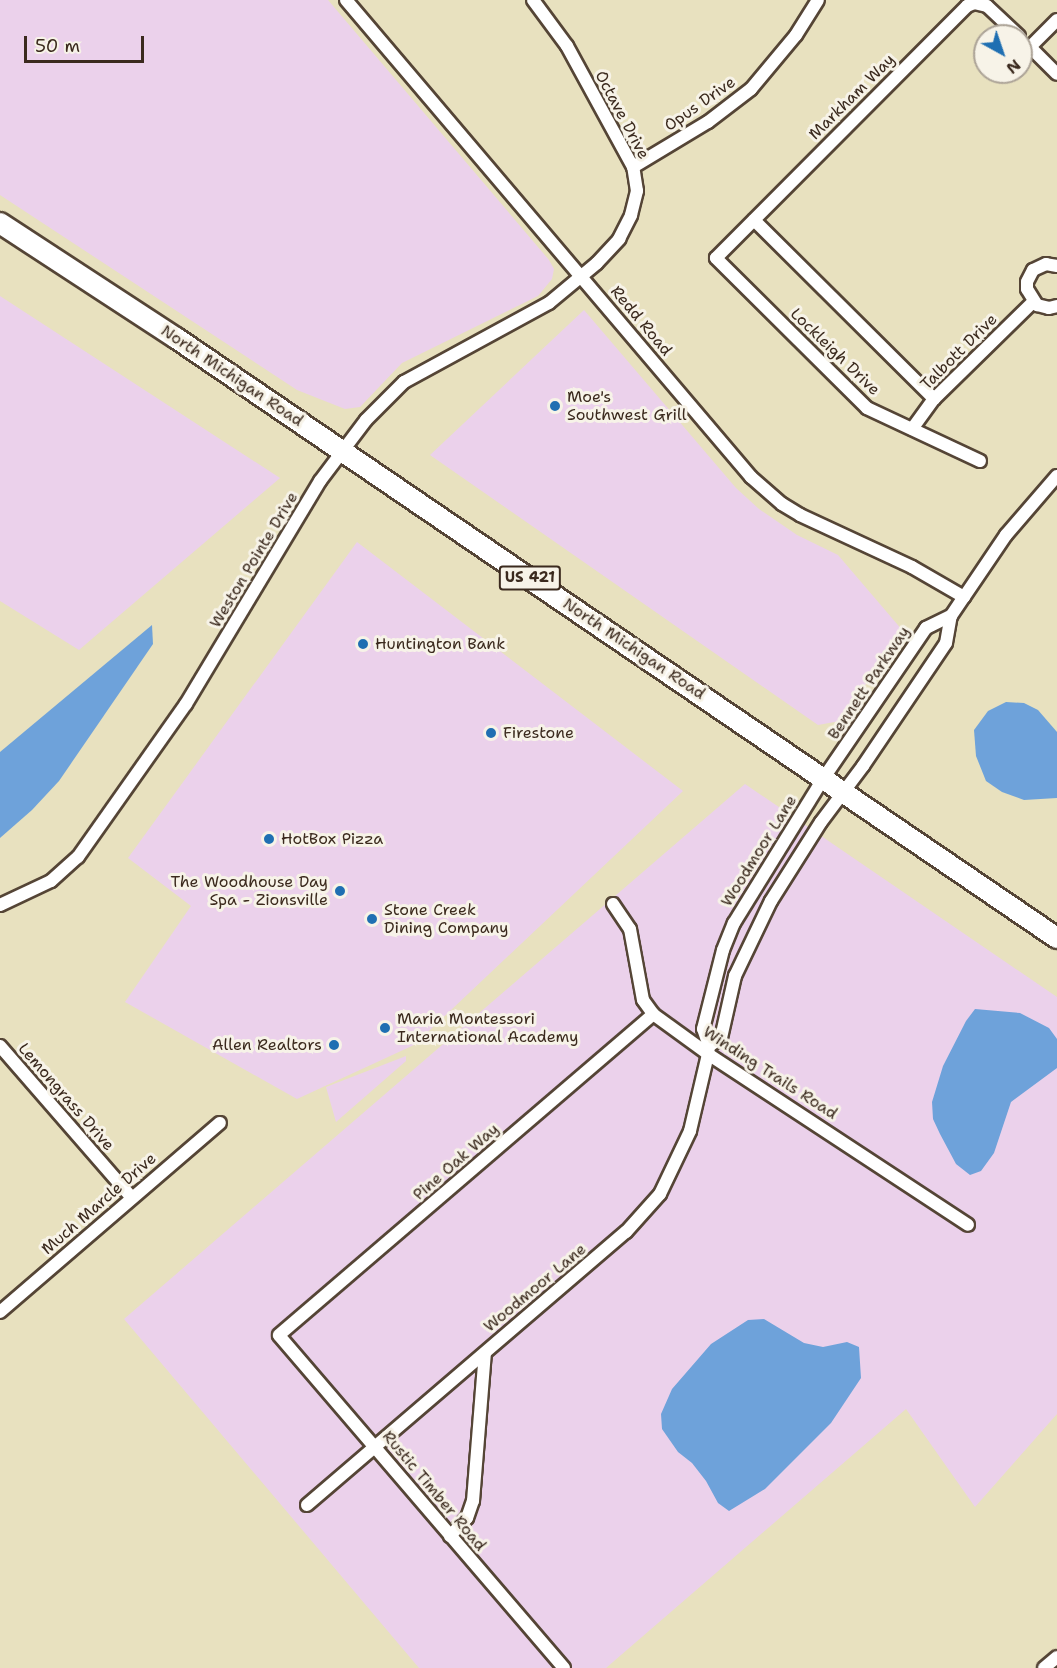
<!DOCTYPE html>
<html>
<head>
<meta charset="utf-8">
<style>
	body { margin:0 }
	#map { position:relative; width:1057px; height:1668px; overflow:hidden; background:#e8e1bf; font-family:"Shantell Sans",sans-serif }
	div>[style] { position:absolute }
	.built>* { inset:0; background:#ebd1eb }
	.water>* { inset:0; background:#6ea2da }
	.roads { filter:drop-shadow(2px 0 #554536) drop-shadow(-2px 0 #554536) drop-shadow(0 2px #554536) drop-shadow(0 -2px #554536) }
	.street>* { height:12px; margin:-6px; padding:0 6px; transform-origin:6px; border-radius:6px; background:#fff }
	.primary>* { height:20px; margin:-10px; padding:0 10px; transform-origin:10px; border-radius:10px; background:#fff }
	.dots>* { width:16px; height:16px; translate:-50% -50%; box-sizing:border-box; border:3px solid #f7f3e8; border-radius:50% }
	span { translate:-50% -50%; white-space:nowrap; text-align:center; line-height:1.15; -webkit-text-stroke:6px #f7f3e8; paint-order:stroke }
	.shield-label span { padding:2px 4px; background:#f7f3e8; border:2px solid; border-radius:4px; -webkit-text-stroke-width:0 }
	.shield-label { font-size:15px; color:#3b2a1e; font-weight:700 }
	.street-label { font-size:16px; color:#3b2a1e }
	.poi-label { font-size:16px; color:#3b2a1e }
	.left { translate:0 -50%; text-align:left }
	.right { translate:-100% -50%; text-align:right }
	.north { position:absolute; left:973px; top:24px; width:60px; height:60px; box-sizing:border-box; background:#f7f3e8; border:2px solid #aca397; border-radius:50%; rotate:140deg; font-size:16px; font-weight:700; line-height:24px; text-align:center; color:#3b2a1e }
	.north::after { content:''; display:block; margin:auto; width:21px; height:27px; background:#1f6fb2; clip-path:polygon(50% 0,100% 100%,50% 72%,0 100%) }
	.scale { position:absolute; left:24px; top:36px; width:120px; height:27px; box-sizing:border-box; border:3px solid #3b2a1e; border-top:0; padding-left:8px; font-size:18px; line-height:21px; white-space:nowrap; color:#3b2a1e; -webkit-text-stroke:4px #f7f3e8; paint-order:stroke }
</style>
</head>
<body>
<div id="map">
	<div class="built">
		<i style="clip-path:polygon(0 0,328px 0,549px 260px,554px 269px,552px 279px,538px 296px,402px 363px,360px 407px,345px 409px,297px 390px,0 195px)"></i>
		<i style="clip-path:polygon(0 296px,280px 478px,79px 650px,0 601px)"></i>
		<i style="clip-path:polygon(584px 310px,736px 488px,759px 509px,797px 535px,838px 555px,903px 631px,840px 721px,818px 725px,430px 455px)"></i>
		<i style="clip-path:polygon(357px 542px,683px 791px,414px 1045px,297px 1099px,125px 1002px,191px 906px,128px 858px)"></i>
		<i style="clip-path:polygon(745px 784px,1057px 997px,1057px 1414px,975px 1507px,906px 1409px,606px 1668px,419px 1668px,124px 1319px)"></i>
		<i style="clip-path:polygon(406px 1056px,406px 1061px,336px 1122px,326px 1087px)"></i>
	</div>
	<div class="water">
		<i style="clip-path:polygon(152px 625px,153px 644px,59px 781px,32px 810px,0 838px,0 752px)"></i>
		<i style="clip-path:polygon(1006px 702px,1024px 703px,1038px 710px,1057px 732px,1057px 798px,1024px 800px,1002px 792px,986px 781px,976px 756px,974px 730px,988px 711px)"></i>
		<i style="clip-path:polygon(975px 1009px,1020px 1013px,1049px 1028px,1057px 1039px,1057px 1068px,1011px 1102px,994px 1153px,981px 1171px,970px 1175px,956px 1164px,940px 1134px,933px 1119px,932px 1102px,943px 1066px,966px 1021px)"></i>
		<i style="clip-path:polygon(764px 1319px,804px 1343px,823px 1347px,847px 1342px,859px 1347px,861px 1378px,831px 1423px,765px 1489px,729px 1511px,718px 1503px,706px 1481px,692px 1463px,678px 1452px,662px 1429px,661px 1414px,672px 1389px,711px 1344px,748px 1320px)"></i>
	</div>
	<div class="roads">
		<div class="street">
			<i style="left:346px;top:0;width:626px;rotate:49.67deg"></i>
			<i style="left:751px;top:477px;width:41px;rotate:41.1deg"></i>
			<i style="left:782px;top:504px;width:21px;rotate:31deg"></i>
			<i style="left:800px;top:515px;width:123px;rotate:24.9deg"></i>
			<i style="left:912px;top:567px;width:60px;rotate:30deg"></i>
			<i style="left:1057px;top:20px;width:38px;rotate:135deg"></i>
			<i style="left:1030px;top:47px;width:38px;rotate:45deg"></i>
			<i style="left:633px;top:167px;width:87px;rotate:-31deg"></i>
			<i style="left:708px;top:122px;width:54px;rotate:-37.5deg"></i>
			<i style="left:751px;top:89px;width:70px;rotate:-50.2deg"></i>
			<i style="left:796px;top:35px;width:41px;rotate:-57.8deg"></i>
			<i style="left:754px;top:220px;width:254px;rotate:44.8deg"></i>
			<i style="left:1057px;top:266px;width:11px;rotate:-170deg"></i>
			<i style="left:1046px;top:264px;width:14px;rotate:155deg"></i>
			<i style="left:1033px;top:270px;width:13px;rotate:117deg"></i>
			<i style="left:1027px;top:282px;width:7px;rotate:90deg"></i>
			<i style="left:1027px;top:289px;width:19px;rotate:58deg"></i>
			<i style="left:1037px;top:305px;width:12px;rotate:14deg"></i>
			<i style="left:1049px;top:308px;width:8px;rotate:-14deg"></i>
			<i style="left:912px;top:429px;width:37px;rotate:-54deg"></i>
			<i style="left:934px;top:399px;width:139px;rotate:-44.4deg"></i>
			<i style="left:980px;top:461px;width:125px;rotate:-154.9deg"></i>
			<i style="left:867px;top:408px;width:213px;rotate:-135.2deg"></i>
			<i style="left:716px;top:258px;width:356px;rotate:-45.1deg"></i>
			<i style="left:967px;top:6px;width:8px;rotate:-23deg"></i>
			<i style="left:974px;top:3px;width:13px;rotate:13deg"></i>
			<i style="left:987px;top:6px;width:44px;rotate:43.2deg"></i>
			<i style="left:613px;top:904px;width:30px;rotate:56deg"></i>
			<i style="left:630px;top:929px;width:72px;rotate:79.6deg"></i>
			<i style="left:643px;top:1000px;width:17px;rotate:54deg"></i>
			<i style="left:653px;top:1014px;width:68px;rotate:36deg"></i>
			<i style="left:708px;top:1054px;width:311px;rotate:33.3deg"></i>
			<i style="left:0;top:905px;width:56px;rotate:-25.2deg"></i>
			<i style="left:51px;top:881px;width:36px;rotate:-42deg"></i>
			<i style="left:78px;top:857px;width:187px;rotate:-54.8deg"></i>
			<i style="left:186px;top:704px;width:260px;rotate:-59deg"></i>
			<i style="left:320px;top:481px;width:76px;rotate:-53deg"></i>
			<i style="left:366px;top:420px;width:54px;rotate:-45deg"></i>
			<i style="left:404px;top:382px;width:165px;rotate:-28.6deg"></i>
			<i style="left:549px;top:303px;width:62px;rotate:-39.8deg"></i>
			<i style="left:597px;top:263px;width:33px;rotate:-47deg"></i>
			<i style="left:619px;top:239px;width:27px;rotate:-63deg"></i>
			<i style="left:631px;top:215px;width:25px;rotate:-76deg"></i>
			<i style="left:637px;top:191px;width:24px;rotate:-99deg"></i>
			<i style="left:633px;top:167px;width:138px;rotate:-118.6deg"></i>
			<i style="left:567px;top:46px;width:57px;rotate:-126.5deg"></i>
			<i style="left:0;top:1046px;width:201px;rotate:49deg"></i>
			<i style="left:709px;top:1046px;width:14px;rotate:-34deg"></i>
			<i style="left:721px;top:1038px;width:64px;rotate:-77.3deg"></i>
			<i style="left:735px;top:976px;width:83px;rotate:-64.4deg"></i>
			<i style="left:771px;top:901px;width:93px;rotate:-57.7deg"></i>
			<i style="left:821px;top:822px;width:70px;rotate:-53.1deg"></i>
			<i style="left:863px;top:766px;width:148px;rotate:-56deg"></i>
			<i style="left:946px;top:643px;width:27px;rotate:-80deg"></i>
			<i style="left:951px;top:616px;width:23px;rotate:-56deg"></i>
			<i style="left:964px;top:597px;width:75px;rotate:-55.9deg"></i>
			<i style="left:1006px;top:535px;width:78px;rotate:-49.2deg"></i>
			<i style="left:0;top:1312px;width:290px;rotate:-40.7deg"></i>
			<i style="left:307px;top:1505px;width:420px;rotate:-40.6deg"></i>
			<i style="left:626px;top:1232px;width:51px;rotate:-48.2deg"></i>
			<i style="left:660px;top:1194px;width:70px;rotate:-64.5deg"></i>
			<i style="left:690px;top:1131px;width:79px;rotate:-76.8deg"></i>
			<i style="left:708px;top:1054px;width:8px;rotate:-83deg"></i>
			<i style="left:709px;top:1046px;width:18px;rotate:-109deg"></i>
			<i style="left:703px;top:1029px;width:81px;rotate:-75.8deg"></i>
			<i style="left:723px;top:950px;width:29px;rotate:-68deg"></i>
			<i style="left:734px;top:923px;width:169px;rotate:-58.3deg"></i>
			<i style="left:823px;top:779px;width:183px;rotate:-55.7deg"></i>
			<i style="left:926px;top:628px;width:28px;rotate:-26deg"></i>
			<i style="left:450px;top:1536px;width:25px;rotate:-47deg"></i>
			<i style="left:467px;top:1518px;width:18px;rotate:-71deg"></i>
			<i style="left:473px;top:1501px;width:148px;rotate:-85.4deg"></i>
			<i style="left:564px;top:1668px;width:438px;rotate:-130.6deg"></i>
			<i style="left:279px;top:1335px;width:493px;rotate:-40.6deg"></i>
			<i style="left:1044px;top:1668px;width:17px;rotate:-40deg"></i>
		</div>
		<div class="primary">
			<i style="left:0;top:223px;width:210px;rotate:33.2deg"></i>
			<i style="left:176px;top:338px;width:1066px;rotate:34.26deg"></i>
		</div>
	</div>
	<div class="dots">
		<i style="left:555px;top:406px;background:#1f6fb2"></i>
		<i style="left:363px;top:644px;background:#1f6fb2"></i>
		<i style="left:491px;top:733px;background:#1f6fb2"></i>
		<i style="left:269px;top:839px;background:#1f6fb2"></i>
		<i style="left:340px;top:891px;background:#1f6fb2"></i>
		<i style="left:372px;top:919px;background:#1f6fb2"></i>
		<i style="left:385px;top:1028px;background:#1f6fb2"></i>
		<i style="left:334px;top:1045px;background:#1f6fb2"></i>
	</div>
	<div class="shield-label">
		<span style="left:530px;top:578px">US 421</span>
	</div>
	<div class="street-label">
		<span style="left:852px;top:97px;rotate:-45deg">Markham Way</span>
		<span style="left:700px;top:104px;rotate:-35deg">Opus Drive</span>
		<span style="left:622px;top:115px;rotate:62deg">Octave Drive</span>
		<span style="left:641px;top:321px;rotate:50deg">Redd Road</span>
		<span style="left:835px;top:352px;rotate:44deg">Lockleigh Drive</span>
		<span style="left:959px;top:352px;rotate:-45deg">Talbott Drive</span>
		<span style="left:232px;top:376px;rotate:34deg">North Michigan Road</span>
		<span style="left:254px;top:560px;rotate:-59deg">Weston Pointe Drive</span>
		<span style="left:634px;top:649px;rotate:34deg">North Michigan Road</span>
		<span style="left:869px;top:683px;rotate:-56deg">Bennett Parkway</span>
		<span style="left:759px;top:851px;rotate:-58deg">Woodmoor Lane</span>
		<span style="left:770px;top:1073px;rotate:33deg">Winding Trails Road</span>
		<span style="left:66px;top:1097px;rotate:49deg">Lemongrass Drive</span>
		<span style="left:456px;top:1162px;rotate:-41deg">Pine Oak Way</span>
		<span style="left:99px;top:1204px;rotate:-41deg">Much Marcle Drive</span>
		<span style="left:535px;top:1288px;rotate:-40deg">Woodmoor Lane</span>
		<span style="left:434px;top:1491px;rotate:50deg">Rustic Timber Road</span>
	</div>
	<div class="poi-label">
		<span class="left" style="left:567px;top:406px">Moe's<br>Southwest Grill</span>
		<span class="left" style="left:375px;top:644px">Huntington Bank</span>
		<span class="left" style="left:503px;top:733px">Firestone</span>
		<span class="left" style="left:281px;top:839px">HotBox Pizza</span>
		<span class="right" style="left:328px;top:891px">The Woodhouse Day<br>Spa - Zionsville</span>
		<span class="left" style="left:384px;top:919px">Stone Creek<br>Dining Company</span>
		<span class="left" style="left:397px;top:1028px">Maria Montessori<br>International Academy</span>
		<span class="right" style="left:322px;top:1045px">Allen Realtors</span>
	</div>
	<div class="north">N</div>
	<div class="scale">50 m</div>
</div>
</body>
</html>
